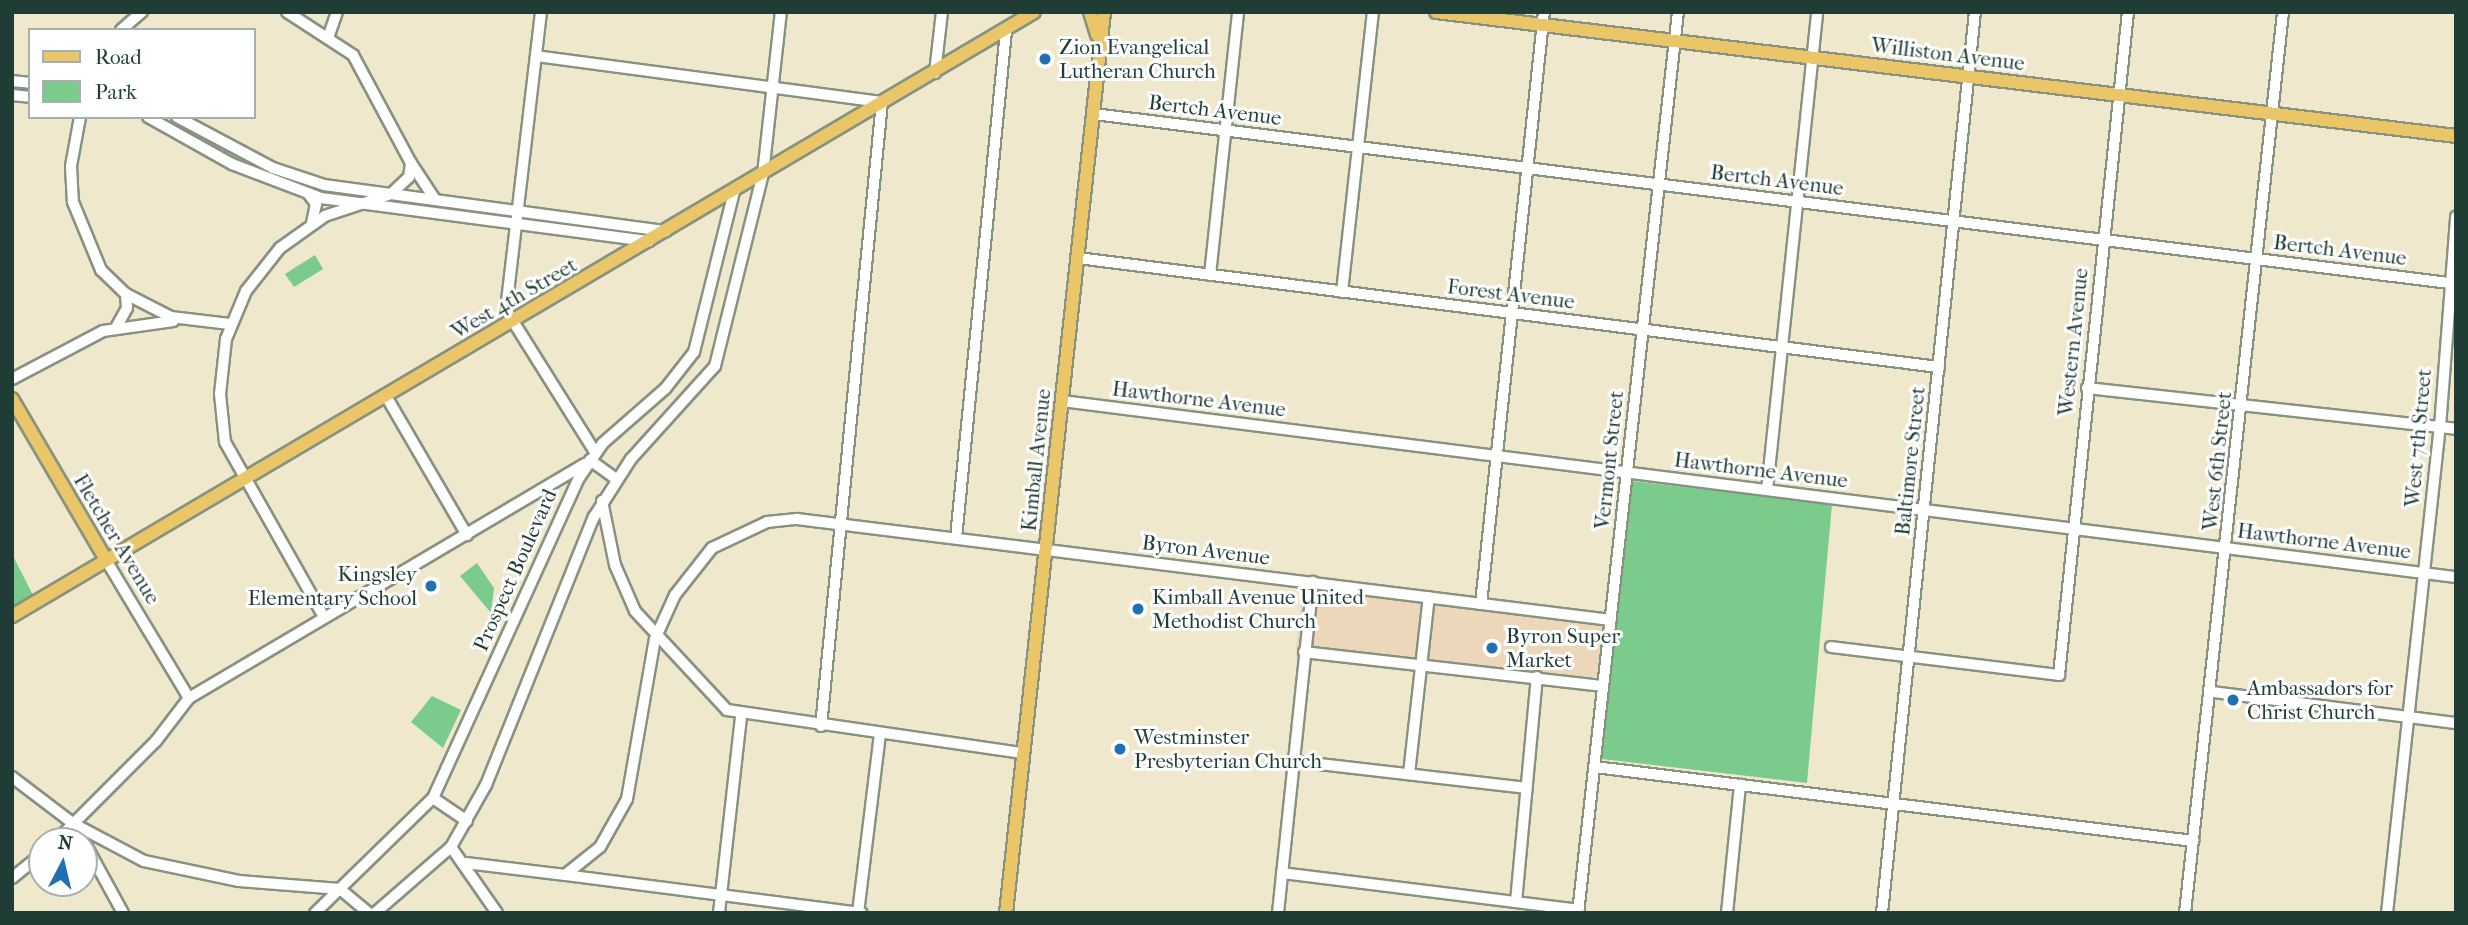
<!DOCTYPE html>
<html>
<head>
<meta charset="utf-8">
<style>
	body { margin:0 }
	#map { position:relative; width:2468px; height:925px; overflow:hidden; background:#efe8cd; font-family:"IM FELL French Canon",serif }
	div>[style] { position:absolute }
	.built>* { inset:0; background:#edd7bb }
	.green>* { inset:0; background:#7acb8c }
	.roads { filter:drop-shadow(2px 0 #879280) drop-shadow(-2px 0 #879280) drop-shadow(0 2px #879280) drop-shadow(0 -2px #879280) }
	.minor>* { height:10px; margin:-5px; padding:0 5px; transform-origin:5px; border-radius:5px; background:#fff }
	.major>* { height:12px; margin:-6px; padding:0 6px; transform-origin:6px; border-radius:6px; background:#eac669 }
	.dots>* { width:19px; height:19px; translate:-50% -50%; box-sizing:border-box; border:4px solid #fff; border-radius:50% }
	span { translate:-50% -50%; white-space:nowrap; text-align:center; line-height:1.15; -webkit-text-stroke:6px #fff; paint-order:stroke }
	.poi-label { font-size:21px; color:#1f3d34 }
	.left { translate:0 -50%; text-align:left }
	.right { translate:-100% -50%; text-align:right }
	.street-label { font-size:21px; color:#1f3d34 }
	.frame { position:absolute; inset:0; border:14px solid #1f3d34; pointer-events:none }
	.legend { position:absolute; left:28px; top:28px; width:228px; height:91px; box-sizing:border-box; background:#fff; border:2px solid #a5b1ae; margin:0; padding:9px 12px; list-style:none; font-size:21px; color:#1f3d34 }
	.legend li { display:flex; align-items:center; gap:14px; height:35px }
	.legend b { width:35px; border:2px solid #a5b1ae }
	.north { position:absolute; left:28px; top:827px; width:70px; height:70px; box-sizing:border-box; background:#fff; border:2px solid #a5b1ae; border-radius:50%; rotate:7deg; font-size:19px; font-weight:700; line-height:28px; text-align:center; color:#1f3d34 }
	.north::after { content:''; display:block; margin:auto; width:24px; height:32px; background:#1f6fb2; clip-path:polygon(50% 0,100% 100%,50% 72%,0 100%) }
</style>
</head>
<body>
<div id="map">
	<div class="built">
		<i style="clip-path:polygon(1303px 586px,1615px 625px,1612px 679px,1296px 649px)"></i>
	</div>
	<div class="green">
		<i style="clip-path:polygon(315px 255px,323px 269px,294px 287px,285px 274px)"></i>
		<i style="clip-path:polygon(1632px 481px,1832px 504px,1807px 783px,1602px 759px)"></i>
		<i style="clip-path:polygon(12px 554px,33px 595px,12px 607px)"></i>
		<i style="clip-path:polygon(477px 563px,494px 588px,491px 613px,460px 576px)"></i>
		<i style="clip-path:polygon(432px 696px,461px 710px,443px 748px,411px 722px)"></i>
	</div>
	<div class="roads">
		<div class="minor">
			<i style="left:287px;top:12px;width:79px;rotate:33.1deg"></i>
			<i style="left:353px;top:55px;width:123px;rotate:61.8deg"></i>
			<i style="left:411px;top:163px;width:14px;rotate:98deg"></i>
			<i style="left:409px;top:177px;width:25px;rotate:137deg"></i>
			<i style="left:391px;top:194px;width:70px;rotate:161.6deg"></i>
			<i style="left:325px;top:216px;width:55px;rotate:144.6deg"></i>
			<i style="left:280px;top:248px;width:55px;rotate:128.3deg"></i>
			<i style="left:246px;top:291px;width:52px;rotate:112.6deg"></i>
			<i style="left:226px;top:339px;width:55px;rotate:96.2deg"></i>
			<i style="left:220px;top:394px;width:48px;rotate:84.1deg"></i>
			<i style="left:225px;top:442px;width:201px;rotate:60.5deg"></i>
			<i style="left:541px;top:12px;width:300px;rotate:96.7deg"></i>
			<i style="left:506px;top:310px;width:168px;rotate:57.9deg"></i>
			<i style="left:121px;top:30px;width:28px;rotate:-41deg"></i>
			<i style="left:329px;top:35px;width:24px;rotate:-71deg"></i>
			<i style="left:536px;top:56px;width:349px;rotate:7.6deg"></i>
			<i style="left:882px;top:102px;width:627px;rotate:95.58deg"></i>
			<i style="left:935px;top:73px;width:61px;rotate:-83.5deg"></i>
			<i style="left:12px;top:81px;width:18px;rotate:6deg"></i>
			<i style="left:12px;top:95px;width:18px;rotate:6deg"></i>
			<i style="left:1094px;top:114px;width:1373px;rotate:7.11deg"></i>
			<i style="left:80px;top:117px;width:50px;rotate:100.4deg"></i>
			<i style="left:71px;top:166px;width:36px;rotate:87deg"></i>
			<i style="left:73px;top:202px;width:74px;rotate:67.6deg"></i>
			<i style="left:101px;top:270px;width:35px;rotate:44deg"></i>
			<i style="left:126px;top:294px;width:51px;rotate:27.1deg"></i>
			<i style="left:171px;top:317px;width:59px;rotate:6.8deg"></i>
			<i style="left:148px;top:117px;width:96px;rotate:29.2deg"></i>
			<i style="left:232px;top:164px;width:95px;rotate:20.9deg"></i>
			<i style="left:321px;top:198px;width:331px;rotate:7.5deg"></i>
			<i style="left:177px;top:117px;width:109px;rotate:28deg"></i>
			<i style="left:273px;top:168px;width:54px;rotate:18.4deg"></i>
			<i style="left:324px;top:185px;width:345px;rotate:7.7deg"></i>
			<i style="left:411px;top:163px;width:42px;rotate:56.7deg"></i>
			<i style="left:308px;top:193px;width:14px;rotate:54deg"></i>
			<i style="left:316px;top:204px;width:19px;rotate:102deg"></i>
			<i style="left:1078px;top:258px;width:868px;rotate:7.22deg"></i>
			<i style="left:1210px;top:275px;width:264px;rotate:-83.9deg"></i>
			<i style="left:1342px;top:292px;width:282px;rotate:-83.7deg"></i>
			<i style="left:117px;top:326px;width:21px;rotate:-61deg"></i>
			<i style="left:127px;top:308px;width:14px;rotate:-94deg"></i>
			<i style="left:12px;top:379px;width:103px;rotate:-27.8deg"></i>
			<i style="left:103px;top:331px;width:71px;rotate:-8.1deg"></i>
			<i style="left:2087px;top:388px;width:371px;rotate:6.3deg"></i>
			<i style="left:386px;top:396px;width:161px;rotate:59.8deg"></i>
			<i style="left:1062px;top:401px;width:1405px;rotate:7.2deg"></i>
			<i style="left:590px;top:460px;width:32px;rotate:36deg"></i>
			<i style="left:1767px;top:490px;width:481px;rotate:-84deg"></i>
			<i style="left:602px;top:501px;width:65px;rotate:78.5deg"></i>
			<i style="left:615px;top:565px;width:50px;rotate:66.5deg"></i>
			<i style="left:635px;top:611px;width:135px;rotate:47.1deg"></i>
			<i style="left:727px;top:710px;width:299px;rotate:8.3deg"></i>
			<i style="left:956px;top:538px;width:509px;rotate:-84.37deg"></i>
			<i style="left:106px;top:560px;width:161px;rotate:59deg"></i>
			<i style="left:1481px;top:604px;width:595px;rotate:-83.93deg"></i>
			<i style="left:1831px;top:647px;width:230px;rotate:7deg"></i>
			<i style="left:2059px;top:675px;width:667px;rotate:-84.06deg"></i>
			<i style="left:1304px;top:652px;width:301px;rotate:6.5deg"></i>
			<i style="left:2213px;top:692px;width:245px;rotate:7.3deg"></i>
			<i style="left:1294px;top:761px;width:234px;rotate:6.6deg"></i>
			<i style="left:1595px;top:767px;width:603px;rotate:7.05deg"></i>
			<i style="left:1409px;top:774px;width:178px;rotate:-83.6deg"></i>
			<i style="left:12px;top:777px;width:78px;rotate:37.2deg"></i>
			<i style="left:74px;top:824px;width:79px;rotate:27.9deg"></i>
			<i style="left:144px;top:861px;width:97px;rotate:11.9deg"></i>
			<i style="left:239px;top:881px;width:101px;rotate:4.5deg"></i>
			<i style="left:340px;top:889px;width:38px;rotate:40deg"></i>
			<i style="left:433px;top:798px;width:41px;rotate:34.1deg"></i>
			<i style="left:77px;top:829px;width:96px;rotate:61.3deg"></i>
			<i style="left:56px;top:841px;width:141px;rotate:-45deg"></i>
			<i style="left:156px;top:741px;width:54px;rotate:-52.5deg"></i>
			<i style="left:189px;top:698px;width:460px;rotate:-30.6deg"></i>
			<i style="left:451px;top:847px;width:80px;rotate:55.1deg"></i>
			<i style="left:466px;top:863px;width:100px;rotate:6.9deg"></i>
			<i style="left:565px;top:875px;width:45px;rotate:-38.7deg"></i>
			<i style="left:600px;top:847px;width:55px;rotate:-60.6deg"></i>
			<i style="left:627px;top:799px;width:162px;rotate:-80.1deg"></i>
			<i style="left:655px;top:639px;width:48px;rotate:-65.6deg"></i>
			<i style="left:675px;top:595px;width:60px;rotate:-51.8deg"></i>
			<i style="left:712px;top:548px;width:61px;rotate:-25.3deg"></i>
			<i style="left:767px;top:522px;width:30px;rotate:-6deg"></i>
			<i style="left:797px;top:519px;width:820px;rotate:7.07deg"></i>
			<i style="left:1282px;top:873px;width:299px;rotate:7.1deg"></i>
			<i style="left:565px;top:875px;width:299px;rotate:7.3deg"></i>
			<i style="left:12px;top:878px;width:38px;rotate:-39deg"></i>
			<i style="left:1516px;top:902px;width:226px;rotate:-84.7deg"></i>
			<i style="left:315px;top:913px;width:165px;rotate:-44.3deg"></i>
			<i style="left:433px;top:798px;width:352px;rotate:-65.5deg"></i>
			<i style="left:579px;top:478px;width:42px;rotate:-55.6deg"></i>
			<i style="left:603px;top:443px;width:82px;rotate:-41.1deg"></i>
			<i style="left:665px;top:389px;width:47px;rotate:-51.9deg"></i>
			<i style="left:694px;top:352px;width:166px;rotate:-76deg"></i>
			<i style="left:375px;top:913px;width:101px;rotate:-41deg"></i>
			<i style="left:451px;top:847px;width:71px;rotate:-60.6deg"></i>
			<i style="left:486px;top:785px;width:289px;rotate:-68.1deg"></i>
			<i style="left:594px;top:517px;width:69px;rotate:-57.5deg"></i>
			<i style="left:631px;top:459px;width:125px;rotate:-47.9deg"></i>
			<i style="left:715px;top:366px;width:198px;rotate:-76deg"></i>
			<i style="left:763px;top:174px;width:163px;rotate:-83.7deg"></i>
			<i style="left:719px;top:913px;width:198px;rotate:-83.6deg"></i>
			<i style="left:858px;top:913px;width:179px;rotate:-83deg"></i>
			<i style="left:1278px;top:913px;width:333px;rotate:-84deg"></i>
			<i style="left:1578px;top:913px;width:907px;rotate:-83.67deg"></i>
			<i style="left:1727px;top:913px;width:129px;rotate:-84.2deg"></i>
			<i style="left:1882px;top:913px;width:906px;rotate:-84.11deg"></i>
			<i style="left:2185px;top:913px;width:906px;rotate:-83.79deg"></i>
			<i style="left:2387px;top:913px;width:489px;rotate:-83.8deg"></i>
			<i style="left:2440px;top:427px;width:211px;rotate:-85.6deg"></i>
		</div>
		<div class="major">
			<i style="left:1090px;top:12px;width:24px;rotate:73deg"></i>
			<i style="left:1436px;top:12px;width:1028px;rotate:6.93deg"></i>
			<i style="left:12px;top:399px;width:186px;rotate:59.7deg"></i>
			<i style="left:12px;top:616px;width:1187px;rotate:-30.58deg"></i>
			<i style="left:1006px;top:913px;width:906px;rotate:-83.79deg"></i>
		</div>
	</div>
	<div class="dots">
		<i style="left:1045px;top:59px;background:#1f6fb2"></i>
		<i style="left:431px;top:586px;background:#1f6fb2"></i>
		<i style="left:1138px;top:609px;background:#1f6fb2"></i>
		<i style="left:1492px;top:648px;background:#1f6fb2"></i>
		<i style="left:2233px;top:700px;background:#1f6fb2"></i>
		<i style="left:1120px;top:749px;background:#1f6fb2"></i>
	</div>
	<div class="poi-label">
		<span class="left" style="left:1059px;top:59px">Zion Evangelical<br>Lutheran Church</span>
		<span class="right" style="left:417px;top:586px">Kingsley<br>Elementary School</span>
		<span class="left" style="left:1152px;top:609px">Kimball Avenue United<br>Methodist Church</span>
		<span class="left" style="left:1506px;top:648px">Byron Super<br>Market</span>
		<span class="left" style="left:2247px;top:700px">Ambassadors for<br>Christ Church</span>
		<span class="left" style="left:1134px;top:749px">Westminster<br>Presbyterian Church</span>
	</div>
	<div class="street-label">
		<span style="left:1948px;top:54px;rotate:7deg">Williston Avenue</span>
		<span style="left:1215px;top:110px;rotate:7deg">Bertch Avenue</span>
		<span style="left:1777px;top:180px;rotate:7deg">Bertch Avenue</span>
		<span style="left:2340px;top:250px;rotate:7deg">Bertch Avenue</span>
		<span style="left:1511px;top:294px;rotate:7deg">Forest Avenue</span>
		<span style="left:514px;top:298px;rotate:-30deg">West 4th Street</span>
		<span style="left:2073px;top:342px;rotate:-84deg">Western Avenue</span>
		<span style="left:1199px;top:399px;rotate:7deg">Hawthorne Avenue</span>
		<span style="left:2418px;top:438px;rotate:-85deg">West 7th Street</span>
		<span style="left:1036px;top:460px;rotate:-84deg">Kimball Avenue</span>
		<span style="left:1609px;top:460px;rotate:-84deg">Vermont Street</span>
		<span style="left:1910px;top:461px;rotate:-84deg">Baltimore Street</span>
		<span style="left:2217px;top:461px;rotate:-84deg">West 6th Street</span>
		<span style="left:1761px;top:470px;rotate:7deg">Hawthorne Avenue</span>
		<span style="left:117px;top:539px;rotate:59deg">Fletcher Avenue</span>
		<span style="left:2324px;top:541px;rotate:7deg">Hawthorne Avenue</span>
		<span style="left:1206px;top:550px;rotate:7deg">Byron Avenue</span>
		<span style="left:515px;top:570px;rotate:-66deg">Prospect Boulevard</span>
	</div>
	<div class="frame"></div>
	<ul class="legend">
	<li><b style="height:9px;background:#eac669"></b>Road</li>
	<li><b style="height:19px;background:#7acb8c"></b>Park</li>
	</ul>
	<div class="north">N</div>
</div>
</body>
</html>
